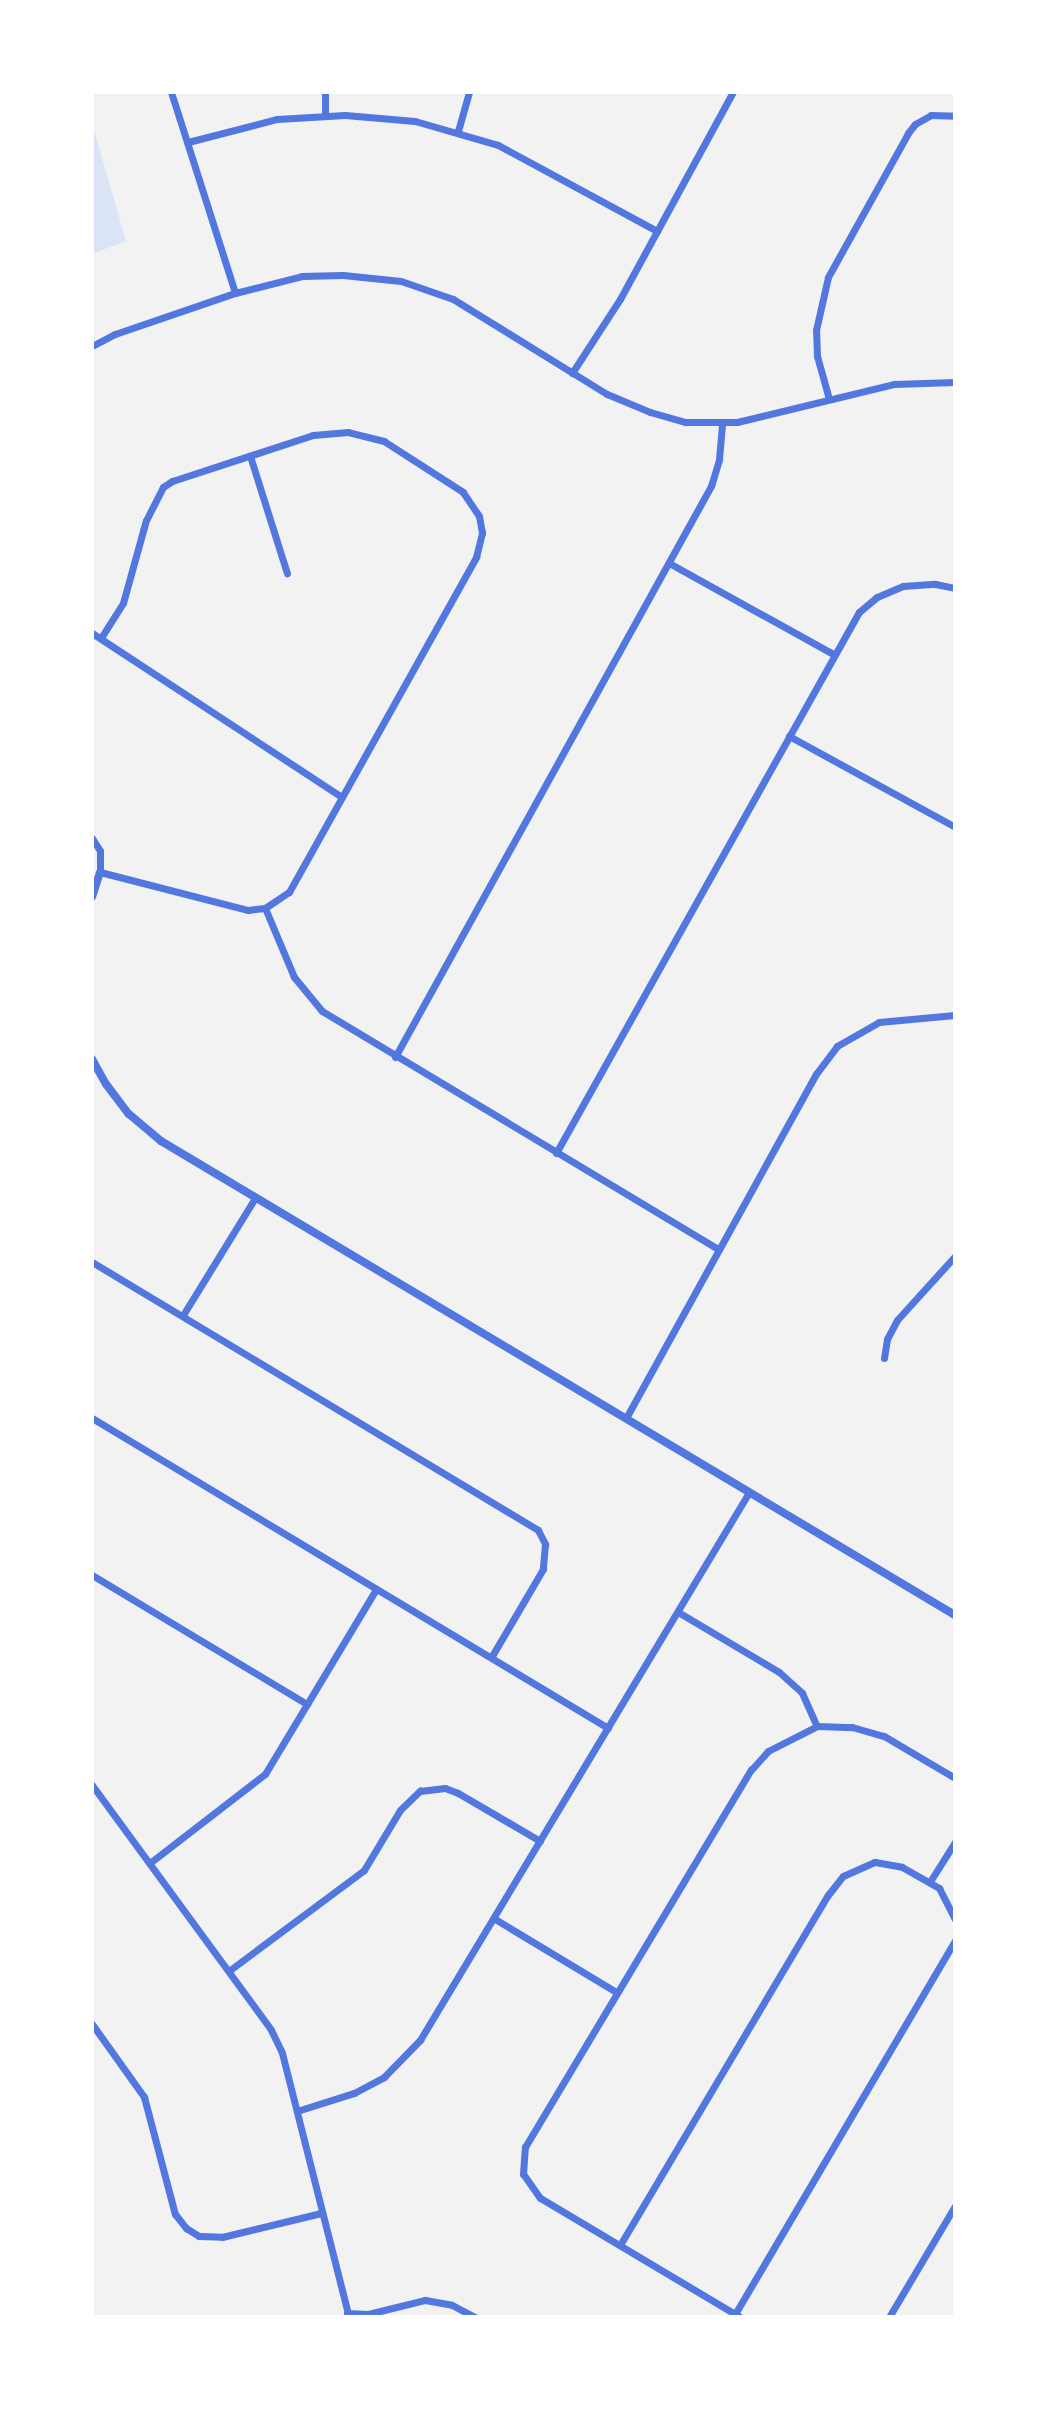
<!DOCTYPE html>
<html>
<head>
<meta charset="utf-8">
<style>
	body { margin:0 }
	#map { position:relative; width:1047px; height:2409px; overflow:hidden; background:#f2f2f2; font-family:Lora,serif }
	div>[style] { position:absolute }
	.green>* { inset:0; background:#dbe4f7 }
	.minor>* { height:7px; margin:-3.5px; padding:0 3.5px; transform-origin:3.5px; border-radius:3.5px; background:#5277de }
	.tertiary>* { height:8px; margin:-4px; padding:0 4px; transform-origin:4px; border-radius:4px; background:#5277de }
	span { translate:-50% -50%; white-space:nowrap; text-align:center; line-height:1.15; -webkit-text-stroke:8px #fff; paint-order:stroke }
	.frame { position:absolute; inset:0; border:94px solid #fff; pointer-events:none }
</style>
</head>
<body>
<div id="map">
	<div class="green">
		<i style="clip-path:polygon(92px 123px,126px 241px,92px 254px)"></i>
	</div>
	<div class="minor">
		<i style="left:171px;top:92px;width:211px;rotate:72.3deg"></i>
		<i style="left:325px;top:115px;width:23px;rotate:-90deg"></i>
		<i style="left:458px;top:131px;width:41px;rotate:-74.2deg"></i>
		<i style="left:188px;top:142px;width:92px;rotate:-14.5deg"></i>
		<i style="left:277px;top:119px;width:68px;rotate:-3.4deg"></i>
		<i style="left:345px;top:115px;width:70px;rotate:4.9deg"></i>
		<i style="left:415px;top:121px;width:86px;rotate:16.1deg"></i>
		<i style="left:498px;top:145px;width:181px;rotate:28.4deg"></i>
		<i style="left:92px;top:346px;width:26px;rotate:-28deg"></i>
		<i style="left:115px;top:334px;width:127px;rotate:-18.9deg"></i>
		<i style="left:235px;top:293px;width:69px;rotate:-14.2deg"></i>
		<i style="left:302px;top:276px;width:41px;rotate:-1.4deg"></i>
		<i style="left:343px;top:275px;width:58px;rotate:5.9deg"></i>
		<i style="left:401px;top:281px;width:55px;rotate:19.1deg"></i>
		<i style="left:453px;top:299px;width:181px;rotate:31.7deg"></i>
		<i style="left:607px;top:394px;width:47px;rotate:22.7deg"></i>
		<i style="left:650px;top:412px;width:37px;rotate:16deg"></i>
		<i style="left:686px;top:422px;width:51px"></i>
		<i style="left:737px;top:422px;width:162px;rotate:-13.6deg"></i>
		<i style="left:894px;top:384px;width:61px;rotate:-1.9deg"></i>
		<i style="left:572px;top:373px;width:88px;rotate:-57deg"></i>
		<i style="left:620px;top:299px;width:236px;rotate:-61.4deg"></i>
		<i style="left:829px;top:399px;width:45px;rotate:-105.6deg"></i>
		<i style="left:817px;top:356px;width:26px;rotate:-92deg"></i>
		<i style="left:816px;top:330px;width:54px;rotate:-77.2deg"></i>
		<i style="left:828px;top:277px;width:165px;rotate:-60.9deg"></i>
		<i style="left:908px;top:133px;width:11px;rotate:-52deg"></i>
		<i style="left:915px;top:124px;width:18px;rotate:-29deg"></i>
		<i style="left:931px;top:115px;width:24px;rotate:2deg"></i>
		<i style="left:250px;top:456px;width:123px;rotate:72.5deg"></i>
		<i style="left:669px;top:563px;width:188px;rotate:29deg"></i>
		<i style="left:92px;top:633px;width:299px;rotate:33.3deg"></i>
		<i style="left:789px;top:736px;width:189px;rotate:28.7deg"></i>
		<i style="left:92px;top:838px;width:15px;rotate:58deg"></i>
		<i style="left:100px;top:851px;width:21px;rotate:90deg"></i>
		<i style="left:100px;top:872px;width:153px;rotate:14.4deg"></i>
		<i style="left:248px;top:910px;width:17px;rotate:-7deg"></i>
		<i style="left:265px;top:908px;width:29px;rotate:-34deg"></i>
		<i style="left:289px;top:892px;width:384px;rotate:-60.8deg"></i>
		<i style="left:476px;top:557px;width:25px;rotate:-76deg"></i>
		<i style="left:482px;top:533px;width:17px;rotate:-100deg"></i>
		<i style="left:479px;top:516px;width:29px;rotate:-124deg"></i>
		<i style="left:463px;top:492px;width:94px;rotate:-147.2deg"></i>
		<i style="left:384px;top:441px;width:37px;rotate:-166deg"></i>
		<i style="left:348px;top:432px;width:35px;rotate:175deg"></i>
		<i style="left:313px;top:435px;width:148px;rotate:161.9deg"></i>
		<i style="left:172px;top:481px;width:11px;rotate:146deg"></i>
		<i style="left:163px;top:487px;width:37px;rotate:117deg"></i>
		<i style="left:146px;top:520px;width:86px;rotate:105.5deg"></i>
		<i style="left:123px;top:603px;width:41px;rotate:122.2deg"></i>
		<i style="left:265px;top:908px;width:75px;rotate:67.2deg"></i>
		<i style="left:294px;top:977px;width:44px;rotate:50.5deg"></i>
		<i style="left:322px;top:1011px;width:462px;rotate:31deg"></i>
		<i style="left:395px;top:1057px;width:653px;rotate:-61.04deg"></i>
		<i style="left:711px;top:486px;width:28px;rotate:-73deg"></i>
		<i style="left:719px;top:459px;width:36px;rotate:-85deg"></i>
		<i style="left:556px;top:1153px;width:620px;rotate:-60.75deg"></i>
		<i style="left:859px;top:612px;width:23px;rotate:-40deg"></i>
		<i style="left:877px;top:597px;width:28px;rotate:-23deg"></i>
		<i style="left:903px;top:586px;width:32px;rotate:-4deg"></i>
		<i style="left:935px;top:584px;width:20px;rotate:11deg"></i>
		<i style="left:92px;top:1262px;width:520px;rotate:31deg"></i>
		<i style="left:538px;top:1530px;width:16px;rotate:63deg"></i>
		<i style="left:545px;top:1544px;width:25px;rotate:95deg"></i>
		<i style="left:543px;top:1569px;width:101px;rotate:120.4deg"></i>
		<i style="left:183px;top:1315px;width:137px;rotate:-58.4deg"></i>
		<i style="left:884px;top:1358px;width:19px;rotate:-81deg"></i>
		<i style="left:887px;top:1339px;width:21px;rotate:-62deg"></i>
		<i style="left:897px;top:1320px;width:86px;rotate:-47.8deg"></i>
		<i style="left:92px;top:1418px;width:602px;rotate:31deg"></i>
		<i style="left:626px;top:1418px;width:393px;rotate:-61.1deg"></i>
		<i style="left:816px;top:1074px;width:35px;rotate:-53deg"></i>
		<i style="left:837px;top:1046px;width:48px;rotate:-29.7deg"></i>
		<i style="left:879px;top:1022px;width:76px;rotate:-5.3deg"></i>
		<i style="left:92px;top:1575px;width:251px;rotate:31deg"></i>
		<i style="left:678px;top:1612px;width:117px;rotate:30.7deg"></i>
		<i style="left:779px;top:1672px;width:31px;rotate:42deg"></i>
		<i style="left:802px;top:1693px;width:36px;rotate:66deg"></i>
		<i style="left:92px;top:1785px;width:303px;rotate:53.8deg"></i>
		<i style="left:271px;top:2030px;width:25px;rotate:64deg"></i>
		<i style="left:282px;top:2053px;width:272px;rotate:75.8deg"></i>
		<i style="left:151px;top:1862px;width:144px;rotate:-37.7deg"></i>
		<i style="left:265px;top:1774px;width:216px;rotate:-59deg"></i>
		<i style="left:931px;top:1880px;width:45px;rotate:-57.7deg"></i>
		<i style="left:495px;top:1919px;width:141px;rotate:31.1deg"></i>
		<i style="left:230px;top:1970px;width:167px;rotate:-36.7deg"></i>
		<i style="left:364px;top:1870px;width:70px;rotate:-59deg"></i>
		<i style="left:400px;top:1810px;width:28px;rotate:-44deg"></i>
		<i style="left:420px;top:1791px;width:25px;rotate:-7deg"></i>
		<i style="left:445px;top:1788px;width:14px;rotate:21deg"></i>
		<i style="left:458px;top:1793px;width:95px;rotate:30.3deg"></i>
		<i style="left:92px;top:2024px;width:90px;rotate:54.5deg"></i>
		<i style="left:144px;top:2097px;width:121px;rotate:75.2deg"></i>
		<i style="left:175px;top:2214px;width:18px;rotate:52deg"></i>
		<i style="left:186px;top:2228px;width:15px;rotate:32deg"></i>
		<i style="left:199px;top:2236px;width:23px;rotate:2deg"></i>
		<i style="left:222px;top:2237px;width:102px;rotate:-13.6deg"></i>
		<i style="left:297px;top:2111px;width:60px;rotate:-17.5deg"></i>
		<i style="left:354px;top:2093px;width:34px;rotate:-28deg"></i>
		<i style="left:384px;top:2077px;width:52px;rotate:-45.8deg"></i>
		<i style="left:420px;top:2040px;width:637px;rotate:-59.01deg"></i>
		<i style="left:620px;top:2245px;width:407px;rotate:-59.3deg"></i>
		<i style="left:828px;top:1895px;width:24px;rotate:-52deg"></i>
		<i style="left:843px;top:1876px;width:35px;rotate:-24deg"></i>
		<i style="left:875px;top:1862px;width:27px;rotate:10deg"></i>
		<i style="left:902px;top:1867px;width:43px;rotate:29.6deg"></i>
		<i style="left:939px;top:1888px;width:35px;rotate:63deg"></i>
		<i style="left:347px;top:2313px;width:21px;rotate:3deg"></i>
		<i style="left:368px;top:2314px;width:59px;rotate:-13.8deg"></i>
		<i style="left:425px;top:2300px;width:27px;rotate:10deg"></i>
		<i style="left:452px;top:2305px;width:26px;rotate:28deg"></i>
		<i style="left:735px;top:2314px;width:434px;rotate:-59.5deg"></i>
		<i style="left:740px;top:2317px;width:233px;rotate:-149.2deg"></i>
		<i style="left:540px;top:2198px;width:29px;rotate:-125deg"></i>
		<i style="left:523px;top:2174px;width:27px;rotate:-86deg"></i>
		<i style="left:525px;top:2147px;width:440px;rotate:-59.1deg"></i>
		<i style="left:751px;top:1770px;width:25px;rotate:-48deg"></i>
		<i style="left:768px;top:1751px;width:55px;rotate:-27deg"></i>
		<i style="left:817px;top:1726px;width:35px;rotate:2deg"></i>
		<i style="left:852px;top:1727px;width:33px;rotate:16deg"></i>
		<i style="left:884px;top:1736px;width:82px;rotate:30.6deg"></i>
		<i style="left:889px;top:2317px;width:129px;rotate:-59.3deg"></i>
	</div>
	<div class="tertiary">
		<i style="left:92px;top:897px;width:26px;rotate:-72deg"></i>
		<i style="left:92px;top:1059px;width:29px;rotate:61deg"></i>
		<i style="left:106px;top:1084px;width:38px;rotate:53deg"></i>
		<i style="left:129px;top:1114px;width:42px;rotate:40.2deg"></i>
		<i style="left:161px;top:1141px;width:925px;rotate:30.84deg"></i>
	</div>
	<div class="frame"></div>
</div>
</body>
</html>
